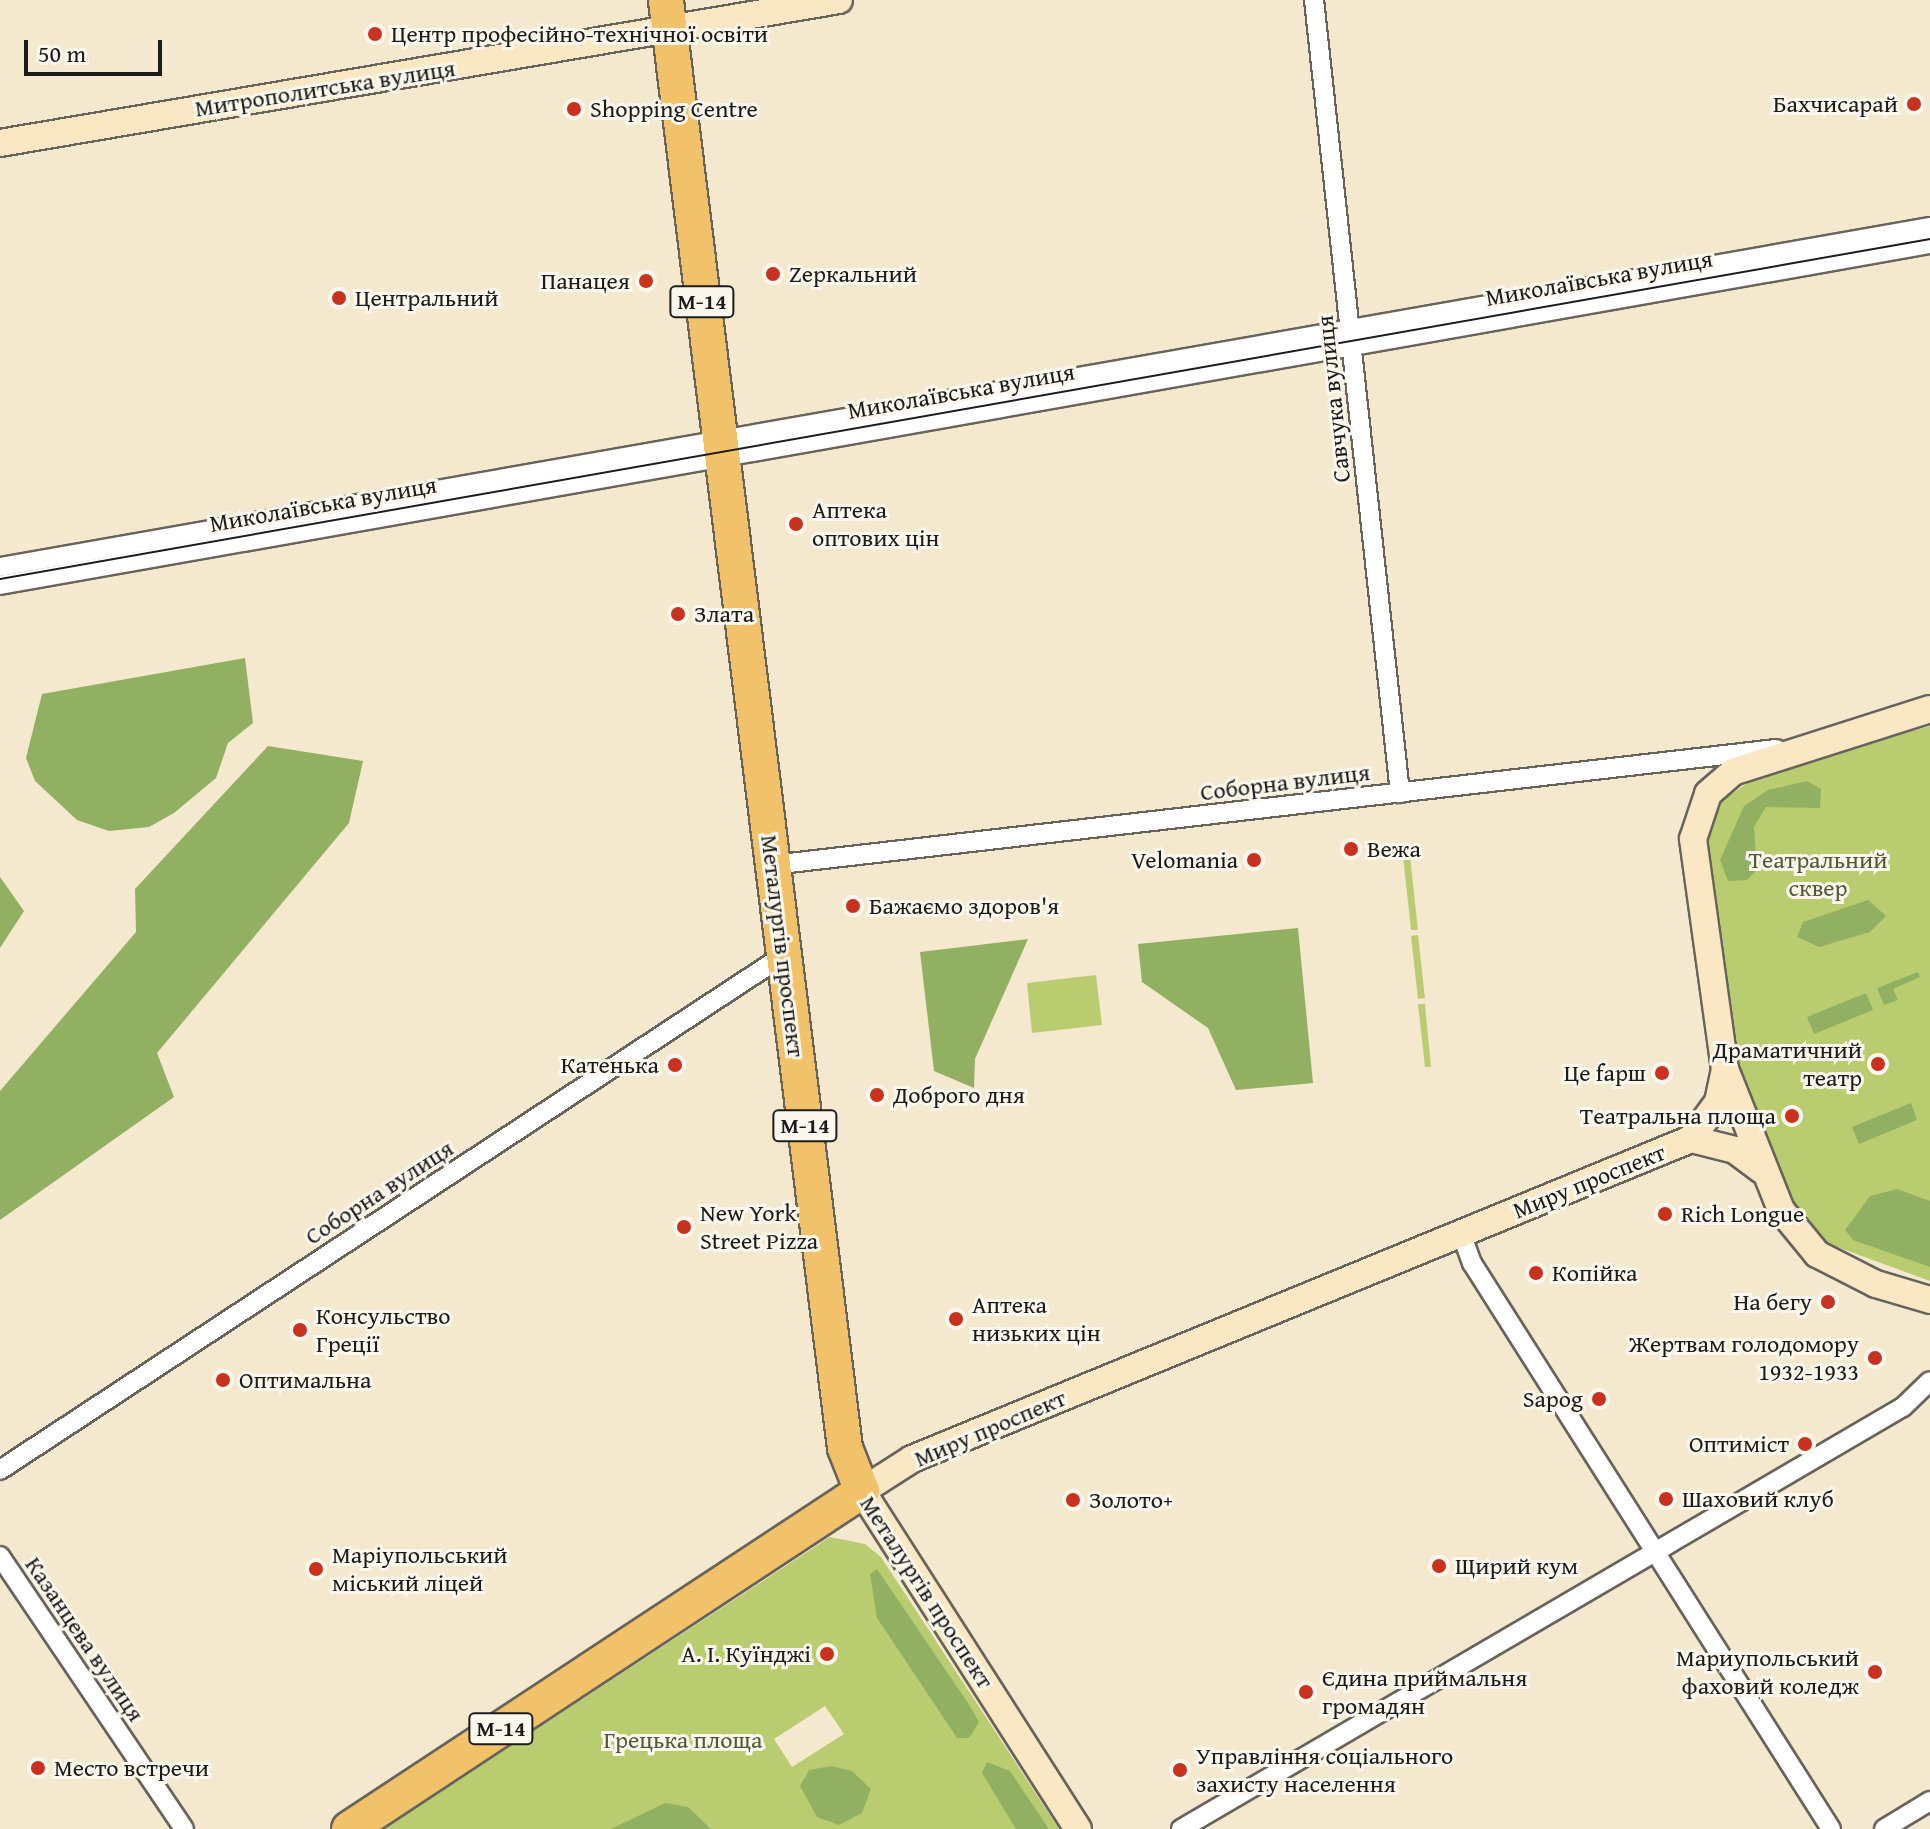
<!DOCTYPE html>
<html>
<head>
<meta charset="utf-8">
<style>
	body { margin:0 }
	#map { position:relative; width:1930px; height:1829px; overflow:hidden; background:#f4e8cf; font-family:"Gentium Book Plus",serif }
	div>[style] { position:absolute }
	.green>* { inset:0; background:#b9cd70 }
	.forest>* { inset:0; background:#92b062 }
	.roads { filter:drop-shadow(2px 0 #68635b) drop-shadow(-2px 0 #68635b) drop-shadow(0 2px #68635b) drop-shadow(0 -2px #68635b) }
	.street>* { height:18px; margin:-9px; padding:0 9px; transform-origin:9px; border-radius:9px; background:#fff }
	.secondary>* { height:26px; margin:-13px; padding:0 13px; transform-origin:13px; border-radius:13px; background:#fae7c3 }
	.highway>* { height:34px; margin:-17px; padding:0 17px; transform-origin:17px; border-radius:17px; background:#f2c26a }
	.tram>* { height:2px; margin:-1px; padding:0 1px; transform-origin:1px; border-radius:1px; background:#1c1c1c }
	.dots>* { width:22px; height:22px; translate:-50% -50%; box-sizing:border-box; border:4px solid #fbf7ec; border-radius:50% }
	span { translate:-50% -50%; white-space:nowrap; text-align:center; line-height:1.15; -webkit-text-stroke:6px #fbf7ec; paint-order:stroke }
	.shield-label span { padding:2px 6px; background:#fbf7ec; border:2px solid; border-radius:6px; -webkit-text-stroke-width:0 }
	.shield-label { font-size:22px; color:#1c1c1c; font-weight:700 }
	.poi-label { font-size:24px; color:#1c1c1c }
	.left { translate:0 -50%; text-align:left }
	.right { translate:-100% -50%; text-align:right }
	.street-label { font-size:24px; color:#1c1c1c }
	.park-label { font-size:24px; color:#535a39 }
	.scale { position:absolute; left:24px; top:40px; width:138px; height:36px; box-sizing:border-box; border:4px solid #1c1c1c; border-top:0; padding-left:10px; font-size:24px; line-height:28px; white-space:nowrap; color:#1c1c1c; -webkit-text-stroke:6px #fbf7ec; paint-order:stroke }
</style>
</head>
<body>
<div id="map">
	<div class="green">
		<i style="clip-path:polygon(1930px 726px,1930px 1281px,1829px 1244px,1791px 1205px,1734px 1061px,1706px 846px,1721px 802px,1758px 775px)"></i>
		<i style="clip-path:polygon(1403px 856px,1410px 856px,1418px 930px,1411px 930px)"></i>
		<i style="clip-path:polygon(1418px 935px,1425px 998px,1418px 999px,1411px 936px)"></i>
		<i style="clip-path:polygon(1096px 975px,1102px 1025px,1032px 1033px,1027px 983px)"></i>
		<i style="clip-path:polygon(1418px 1004px,1425px 1004px,1431px 1067px,1425px 1067px)"></i>
		<i style="clip-path:polygon(evenodd,830px 1537px,865px 1544px,881px 1557px,1059px 1829px,384px 1829px,830px 1537px,825px 1706px,844px 1734px,792px 1767px,774px 1739px,825px 1706px)"></i>
	</div>
	<div class="forest">
		<i style="clip-path:polygon(245px 658px,253px 723px,228px 743px,216px 778px,174px 813px,149px 827px,109px 831px,77px 820px,35px 781px,26px 758px,42px 694px)"></i>
		<i style="clip-path:polygon(268px 746px,363px 761px,349px 823px,157px 1053px,174px 1097px,0 1220px,0 1091px,136px 932px,135px 889px)"></i>
		<i style="clip-path:polygon(1807px 781px,1821px 789px,1820px 808px,1766px 807px,1754px 827px,1757px 870px,1747px 880px,1728px 881px,1720px 860px,1744px 806px,1768px 790px)"></i>
		<i style="clip-path:polygon(0 877px,24px 911px,0 948px)"></i>
		<i style="clip-path:polygon(1868px 900px,1886px 916px,1870px 932px,1819px 947px,1797px 937px,1803px 922px)"></i>
		<i style="clip-path:polygon(1298px 928px,1313px 1083px,1236px 1090px,1208px 1028px,1142px 982px,1138px 944px)"></i>
		<i style="clip-path:polygon(1028px 939px,975px 1059px,974px 1088px,934px 1071px,920px 952px)"></i>
		<i style="clip-path:polygon(1918px 972px,1920px 977px,1893px 989px,1898px 1000px,1884px 1005px,1877px 988px)"></i>
		<i style="clip-path:polygon(1866px 993px,1873px 1010px,1814px 1034px,1807px 1017px)"></i>
		<i style="clip-path:polygon(1911px 1103px,1917px 1120px,1859px 1144px,1852px 1127px)"></i>
		<i style="clip-path:polygon(1897px 1189px,1930px 1201px,1930px 1267px,1853px 1240px,1845px 1230px,1870px 1196px)"></i>
		<i style="clip-path:polygon(877px 1569px,970px 1706px,979px 1722px,969px 1738px,957px 1738px,877px 1618px,870px 1574px)"></i>
		<i style="clip-path:polygon(987px 1762px,1010px 1771px,1049px 1829px,1016px 1829px,982px 1773px)"></i>
		<i style="clip-path:polygon(831px 1766px,852px 1771px,871px 1789px,862px 1813px,839px 1825px,817px 1817px,800px 1786px,809px 1770px)"></i>
		<i style="clip-path:polygon(665px 1803px,688px 1807px,711px 1829px,611px 1829px)"></i>
	</div>
	<div class="roads">
		<div class="street">
			<i style="left:1314px;top:0;width:798px;rotate:83.81deg"></i>
			<i style="left:0;top:567px;width:1960px;rotate:-9.99deg"></i>
			<i style="left:0;top:585px;width:1960px;rotate:-10.02deg"></i>
			<i style="left:772px;top:865px;width:1011px;rotate:-6.59deg"></i>
			<i style="left:1461px;top:1233px;width:32px;rotate:70deg"></i>
			<i style="left:1472px;top:1263px;width:670px;rotate:57.61deg"></i>
			<i style="left:0;top:1470px;width:938px;rotate:-33.3deg"></i>
			<i style="left:0;top:1556px;width:329px;rotate:56deg"></i>
			<i style="left:1181px;top:1829px;width:836px;rotate:-30.31deg"></i>
			<i style="left:1903px;top:1407px;width:37px;rotate:-44deg"></i>
			<i style="left:1884px;top:1829px;width:54px;rotate:-31.3deg"></i>
		</div>
		<div class="secondary">
			<i style="left:0;top:143px;width:851px;rotate:-9.67deg"></i>
			<i style="left:1930px;top:709px;width:207px;rotate:162.3deg"></i>
			<i style="left:1733px;top:772px;width:33px;rotate:139deg"></i>
			<i style="left:1708px;top:794px;width:47px;rotate:108.4deg"></i>
			<i style="left:1693px;top:839px;width:232px;rotate:82.1deg"></i>
			<i style="left:1725px;top:1069px;width:152px;rotate:68.3deg"></i>
			<i style="left:1781px;top:1210px;width:57px;rotate:50.7deg"></i>
			<i style="left:1817px;top:1254px;width:66px;rotate:27deg"></i>
			<i style="left:1876px;top:1284px;width:56px;rotate:16.5deg"></i>
			<i style="left:1691px;top:1139px;width:45px;rotate:14deg"></i>
			<i style="left:1735px;top:1150px;width:34px;rotate:37deg"></i>
			<i style="left:1078px;top:1829px;width:401px;rotate:-122.6deg"></i>
			<i style="left:862px;top:1491px;width:59px;rotate:-32.6deg"></i>
			<i style="left:912px;top:1459px;width:842px;rotate:-22.33deg"></i>
			<i style="left:1691px;top:1139px;width:46px;rotate:-53.9deg"></i>
			<i style="left:1718px;top:1102px;width:34px;rotate:-78deg"></i>
		</div>
		<div class="highway">
			<i style="left:349px;top:1829px;width:614px;rotate:-33.38deg"></i>
			<i style="left:862px;top:1491px;width:46px;rotate:-111.6deg"></i>
			<i style="left:845px;top:1448px;width:1459px;rotate:-97.05deg"></i>
		</div>
	</div>
	<div class="tram">
		<i style="left:0;top:579px;width:1960px;rotate:-9.99deg"></i>
	</div>
	<div class="dots">
		<i style="left:375px;top:34px;background:#c8321e"></i>
		<i style="left:1914px;top:104px;background:#c8321e"></i>
		<i style="left:574px;top:109px;background:#c8321e"></i>
		<i style="left:773px;top:274px;background:#c8321e"></i>
		<i style="left:646px;top:281px;background:#c8321e"></i>
		<i style="left:339px;top:298px;background:#c8321e"></i>
		<i style="left:796px;top:524px;background:#c8321e"></i>
		<i style="left:678px;top:614px;background:#c8321e"></i>
		<i style="left:1351px;top:849px;background:#c8321e"></i>
		<i style="left:1254px;top:860px;background:#c8321e"></i>
		<i style="left:853px;top:906px;background:#c8321e"></i>
		<i style="left:1878px;top:1064px;background:#c8321e"></i>
		<i style="left:675px;top:1065px;background:#c8321e"></i>
		<i style="left:1662px;top:1073px;background:#c8321e"></i>
		<i style="left:877px;top:1095px;background:#c8321e"></i>
		<i style="left:1792px;top:1116px;background:#c8321e"></i>
		<i style="left:1665px;top:1214px;background:#c8321e"></i>
		<i style="left:684px;top:1227px;background:#c8321e"></i>
		<i style="left:1536px;top:1273px;background:#c8321e"></i>
		<i style="left:1828px;top:1302px;background:#c8321e"></i>
		<i style="left:956px;top:1319px;background:#c8321e"></i>
		<i style="left:300px;top:1330px;background:#c8321e"></i>
		<i style="left:1875px;top:1358px;background:#c8321e"></i>
		<i style="left:223px;top:1380px;background:#c8321e"></i>
		<i style="left:1599px;top:1399px;background:#c8321e"></i>
		<i style="left:1805px;top:1444px;background:#c8321e"></i>
		<i style="left:1666px;top:1499px;background:#c8321e"></i>
		<i style="left:1073px;top:1500px;background:#c8321e"></i>
		<i style="left:1439px;top:1566px;background:#c8321e"></i>
		<i style="left:316px;top:1569px;background:#c8321e"></i>
		<i style="left:827px;top:1654px;background:#c8321e"></i>
		<i style="left:1875px;top:1672px;background:#c8321e"></i>
		<i style="left:1306px;top:1692px;background:#c8321e"></i>
		<i style="left:38px;top:1768px;background:#c8321e"></i>
		<i style="left:1180px;top:1770px;background:#c8321e"></i>
	</div>
	<div class="shield-label">
		<span style="left:702px;top:302px">М-14</span>
		<span style="left:805px;top:1126px">М-14</span>
		<span style="left:501px;top:1729px">М-14</span>
	</div>
	<div class="poi-label">
		<span class="left" style="left:391px;top:34px">Центр професійно-технічної освіти</span>
		<span class="right" style="left:1898px;top:104px">Бахчисарай</span>
		<span class="left" style="left:590px;top:109px">Shopping Centre</span>
		<span class="left" style="left:789px;top:274px">Zеркальний</span>
		<span class="right" style="left:630px;top:281px">Панацея</span>
		<span class="left" style="left:355px;top:298px">Центральний</span>
		<span class="left" style="left:812px;top:524px">Аптека<br>оптових цін</span>
		<span class="left" style="left:694px;top:614px">Злата</span>
		<span class="left" style="left:1367px;top:849px">Вежа</span>
		<span class="right" style="left:1238px;top:860px">Velomania</span>
		<span class="left" style="left:869px;top:906px">Бажаємо здоров'я</span>
		<span class="right" style="left:1862px;top:1064px">Драматичний<br>театр</span>
		<span class="right" style="left:659px;top:1065px">Катенька</span>
		<span class="right" style="left:1646px;top:1073px">Це fарш</span>
		<span class="left" style="left:893px;top:1095px">Доброго дня</span>
		<span class="right" style="left:1776px;top:1116px">Театральна площа</span>
		<span class="left" style="left:700px;top:1227px">New York<br>Street Pizza</span>
		<span class="left" style="left:1681px;top:1214px">Rich Longue</span>
		<span class="left" style="left:1552px;top:1273px">Копійка</span>
		<span class="right" style="left:1812px;top:1302px">На бегу</span>
		<span class="left" style="left:972px;top:1319px">Аптека<br>низьких цін</span>
		<span class="left" style="left:316px;top:1330px">Консульство<br>Греції</span>
		<span class="right" style="left:1859px;top:1358px">Жертвам голодомору<br>1932-1933</span>
		<span class="left" style="left:239px;top:1380px">Оптимальна</span>
		<span class="right" style="left:1583px;top:1399px">Sapog</span>
		<span class="right" style="left:1789px;top:1444px">Оптиміст</span>
		<span class="left" style="left:1682px;top:1499px">Шаховий клуб</span>
		<span class="left" style="left:1089px;top:1500px">Золото+</span>
		<span class="left" style="left:332px;top:1569px">Маріупольський<br>міський ліцей</span>
		<span class="left" style="left:1455px;top:1566px">Щирий кум</span>
		<span class="right" style="left:811px;top:1654px">А. І. Куїнджі</span>
		<span class="right" style="left:1859px;top:1672px">Мариупольський<br>фаховий коледж</span>
		<span class="left" style="left:1322px;top:1692px">Єдина приймальня<br>громадян</span>
		<span class="left" style="left:1196px;top:1770px">Управління соціального<br>захисту населення</span>
		<span class="left" style="left:54px;top:1768px">Место встречи</span>
	</div>
	<div class="street-label">
		<span style="left:325px;top:88px;rotate:-9deg">Митрополитська вулиця</span>
		<span style="left:1599px;top:278px;rotate:-10deg">Миколаївська вулиця</span>
		<span style="left:961px;top:391px;rotate:-10deg">Миколаївська вулиця</span>
		<span style="left:1333px;top:399px;rotate:-96deg">Савчука вулиця</span>
		<span style="left:323px;top:504px;rotate:-10deg">Миколаївська вулиця</span>
		<span style="left:1285px;top:782px;rotate:-7deg">Соборна вулиця</span>
		<span style="left:783px;top:946px;rotate:83deg">Металургів проспект</span>
		<span style="left:1589px;top:1181px;rotate:-22deg">Миру проспект</span>
		<span style="left:379px;top:1192px;rotate:-33deg">Соборна вулиця</span>
		<span style="left:990px;top:1428px;rotate:-23deg">Миру проспект</span>
		<span style="left:927px;top:1592px;rotate:57deg">Металургів проспект</span>
		<span style="left:85px;top:1639px;rotate:56deg">Казанцева вулиця</span>
	</div>
	<div class="park-label">
		<span style="left:1818px;top:874px">Театральний<br>сквер</span>
		<span style="left:683px;top:1740px">Грецька площа</span>
	</div>
	<div class="scale">50 m</div>
</div>
</body>
</html>
